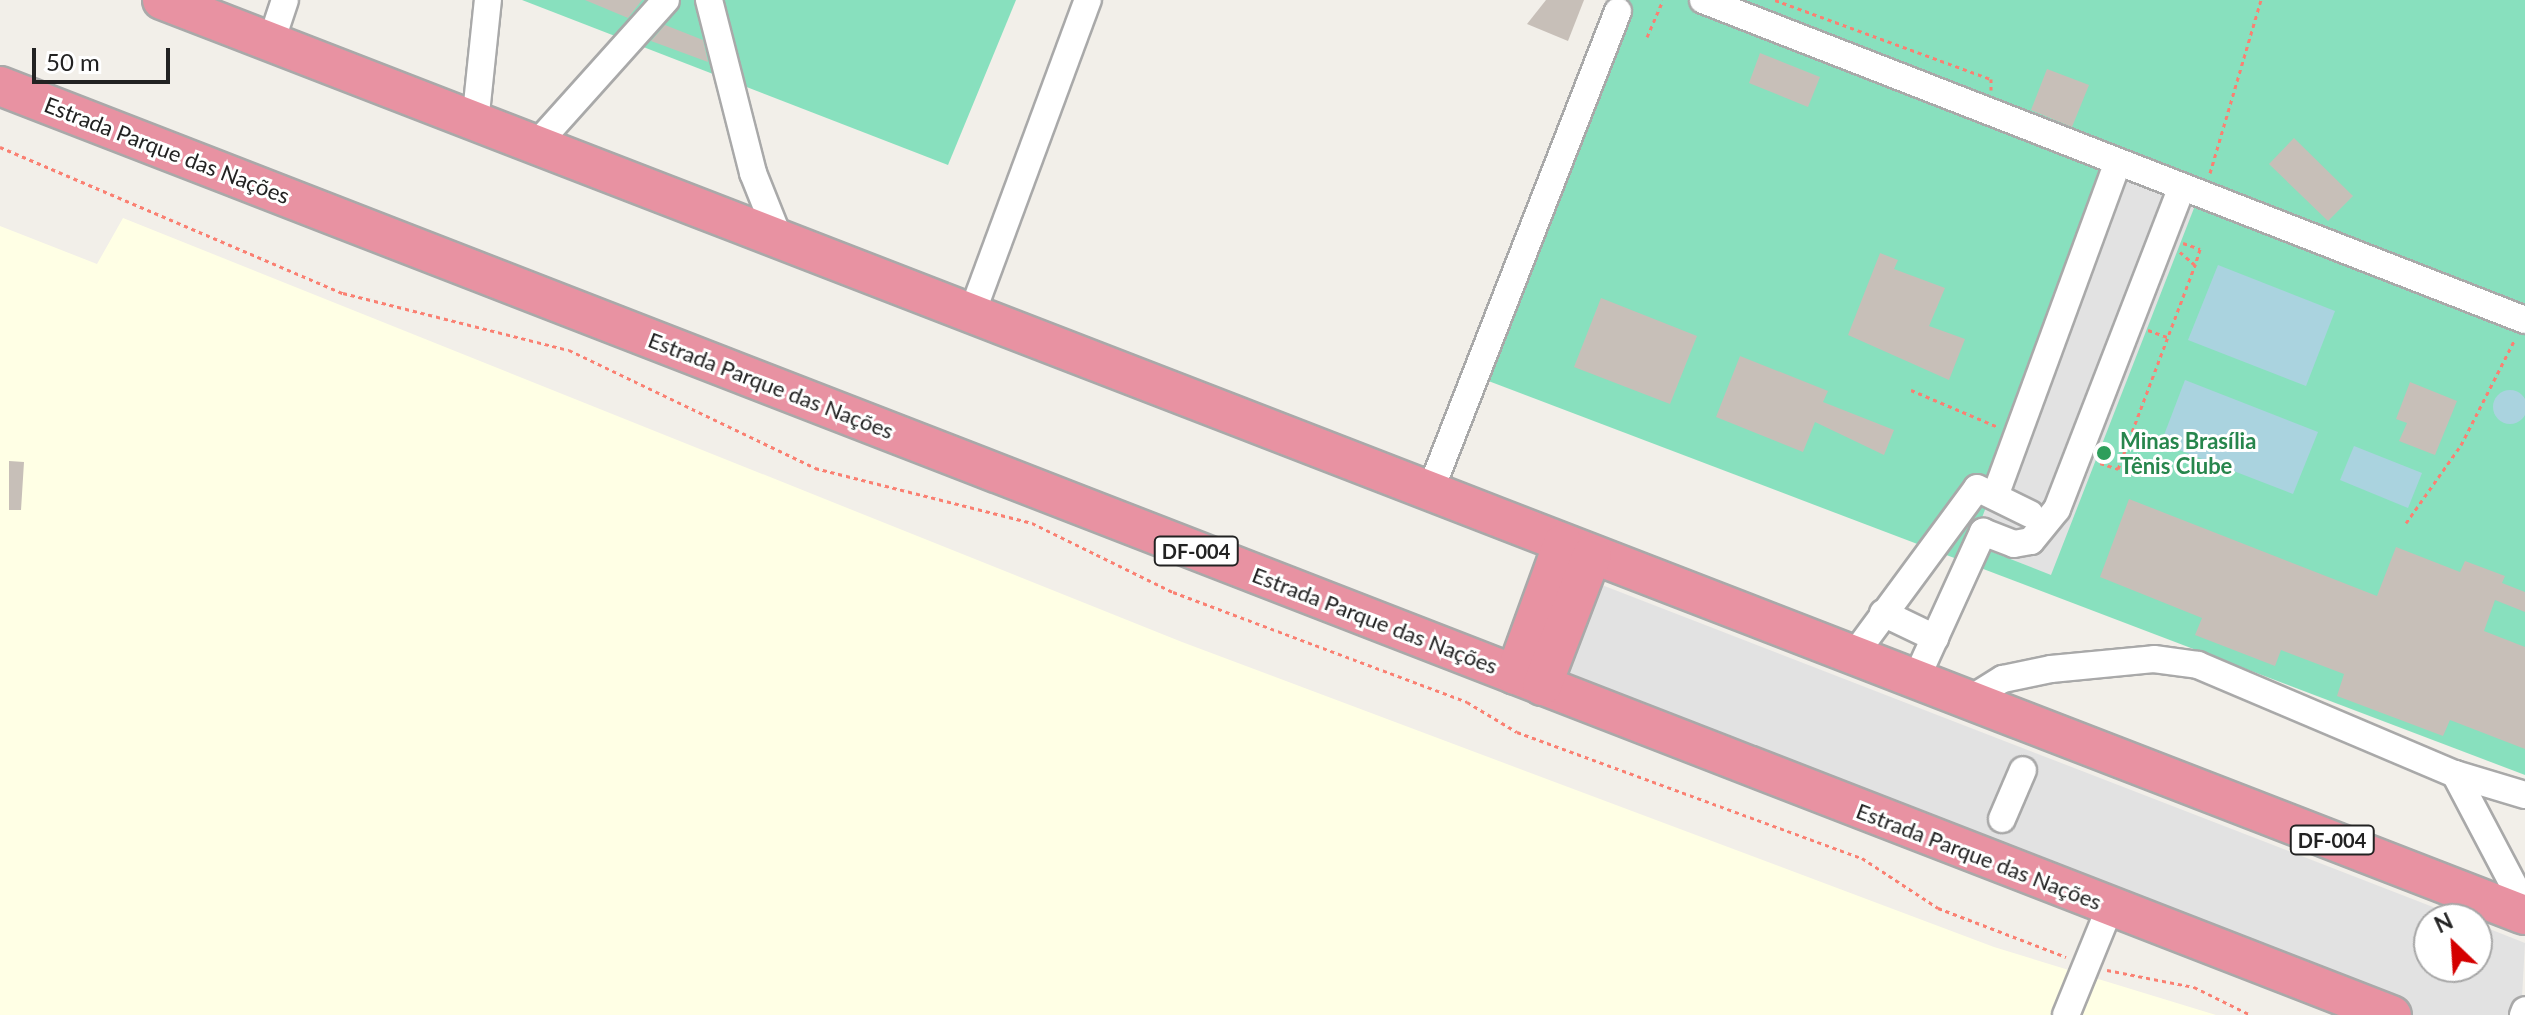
<!DOCTYPE html>
<html>
<head>
<meta charset="utf-8">
<style>
	body { margin:0 }
	#map { position:relative; width:2525px; height:1015px; overflow:hidden; background:#f2efe9; font-family:Lato,sans-serif }
	div>[style] { position:absolute }
	.education>* { inset:0; background:#ffffe5 }
	.pitch>* { inset:0; background:#88e0be }
	.parking>* { inset:0; background:#e2e2e2 }
	.water>* { inset:0; background:#aad3df }
	.round { border-radius:50% }
	.building>* { inset:0; background:#c7bfb8 }
	.path>* { height:3px; margin-top:-1.5px; transform-origin:0; background:repeating-linear-gradient(90deg,#fa8072 0 4px,transparent 0 8px) }
	.roads { filter:drop-shadow(2px 0 #a9a9a9) drop-shadow(-2px 0 #a9a9a9) drop-shadow(0 2px #a9a9a9) drop-shadow(0 -2px #a9a9a9) }
	.minor>* { height:26px; margin:-13px; padding:0 13px; transform-origin:13px; border-radius:13px; background:#fff }
	.highway>* { height:38px; margin:-19px; padding:0 19px; transform-origin:19px; border-radius:19px; background:#e892a2 }
	.dots>* { width:22px; height:22px; translate:-50% -50%; box-sizing:border-box; border:4px solid #fff; border-radius:50% }
	span { translate:-50% -50%; white-space:nowrap; text-align:center; line-height:1.15; -webkit-text-stroke:6px #fff; paint-order:stroke }
	.shield-label span { padding:2px 6px; background:#fff; border:2px solid; border-radius:6px; -webkit-text-stroke-width:0 }
	.shield-label { font-size:20px; color:#222; font-weight:700 }
	.street-label { font-size:22px; color:#222 }
	.leisure-label { font-size:22px; color:#27864d; font-weight:700 }
	.left { translate:0 -50%; text-align:left }
	.north { position:absolute; left:2413px; top:903px; width:80px; height:80px; box-sizing:border-box; background:#fff; border:2px solid #a7a7a7; border-radius:50%; rotate:335deg; font-size:22px; font-weight:700; line-height:32px; text-align:center; color:#222 }
	.north::after { content:''; display:block; margin:auto; width:28px; height:36px; background:#d40000; clip-path:polygon(50% 0,100% 100%,50% 72%,0 100%) }
	.scale { position:absolute; left:32px; top:48px; width:138px; height:36px; box-sizing:border-box; border:4px solid #222; border-top:0; padding-left:10px; font-size:24px; line-height:28px; white-space:nowrap; color:#222; -webkit-text-stroke:6px #fff; paint-order:stroke }
</style>
</head>
<body>
<div id="map">
	<div class="education">
		<i style="clip-path:polygon(123px 218px,1182px 642px,1994px 947px,2216px 1015px,0 1015px,0 226px,97px 264px)"></i>
	</div>
	<div class="pitch">
		<i style="clip-path:polygon(522px 0,1016px 0,948px 165px)"></i>
		<i style="clip-path:polygon(1611px 0,2525px 0,2525px 775px,1470px 374px)"></i>
	</div>
	<div class="parking">
		<i style="clip-path:polygon(2108px 169px,2196px 203px,2051px 575px,1972px 544px,1994px 486px,1985px 482px)"></i>
		<i style="clip-path:polygon(1589px 580px,2464px 919px,2429px 919px,2429px 967px,2477px 967px,2477px 924px,2525px 943px,2521px 1015px,2409px 1015px,1549px 679px)"></i>
	</div>
	<div class="water">
		<i style="clip-path:polygon(2218px 265px,2335px 311px,2306px 386px,2188px 340px)"></i>
		<i style="clip-path:polygon(2185px 380px,2318px 432px,2293px 494px,2161px 443px)"></i>
		<i class="round" style="left:2493px;top:390px;width:34px;height:34px"></i>
		<i style="clip-path:polygon(2354px 446px,2422px 473px,2408px 508px,2340px 480px)"></i>
	</div>
	<div class="building">
		<i style="clip-path:polygon(585px 0,642px 0,628px 18px)"></i>
		<i style="clip-path:polygon(1546px 0,1584px 0,1568px 41px,1527px 24px)"></i>
		<i style="clip-path:polygon(665px 25px,703px 40px,708px 62px,651px 41px)"></i>
		<i style="clip-path:polygon(1760px 53px,1820px 77px,1808px 107px,1749px 83px)"></i>
		<i style="clip-path:polygon(2047px 69px,2089px 85px,2072px 127px,2031px 110px)"></i>
		<i style="clip-path:polygon(2294px 138px,2353px 196px,2328px 221px,2269px 164px)"></i>
		<i style="clip-path:polygon(1880px 253px,1898px 260px,1894px 269px,1945px 288px,1929px 326px,1965px 339px,1949px 380px,1848px 335px)"></i>
		<i style="clip-path:polygon(1601px 298px,1697px 336px,1670px 404px,1574px 367px)"></i>
		<i style="clip-path:polygon(1740px 356px,1828px 391px,1823px 402px,1894px 430px,1884px 455px,1815px 422px,1803px 452px,1716px 417px)"></i>
		<i style="clip-path:polygon(2410px 382px,2457px 401px,2435px 455px,2399px 441px,2407px 423px,2396px 419px)"></i>
		<i style="clip-path:polygon(9px 461px,24px 462px,21px 510px,9px 510px)"></i>
		<i style="clip-path:polygon(2129px 499px,2377px 596px,2396px 547px,2460px 572px,2465px 561px,2505px 576px,2502px 583px,2525px 592px,2525px 612px,2495px 600px,2484px 631px,2525px 647px,2525px 749px,2450px 720px,2443px 736px,2337px 696px,2344px 674px,2281px 650px,2275px 666px,2195px 635px,2202px 618px,2100px 577px)"></i>
	</div>
	<div class="path">
		<i style="left:1775px;top:0;width:230px;rotate:20.1deg"></i>
		<i style="left:1991px;top:79px;width:11px;rotate:90deg"></i>
		<i style="left:1647px;top:37px;width:40px;rotate:-66.6deg"></i>
		<i style="left:0;top:147px;width:373px;rotate:23.1deg"></i>
		<i style="left:343px;top:293px;width:233px;rotate:14.2deg"></i>
		<i style="left:569px;top:350px;width:273px;rotate:25.6deg"></i>
		<i style="left:815px;top:468px;width:224px;rotate:14.2deg"></i>
		<i style="left:1032px;top:523px;width:157px;rotate:26.1deg"></i>
		<i style="left:1173px;top:592px;width:314px;rotate:20.5deg"></i>
		<i style="left:1467px;top:702px;width:58px;rotate:31deg"></i>
		<i style="left:1517px;top:732px;width:367px;rotate:20.1deg"></i>
		<i style="left:1862px;top:858px;width:91px;rotate:33.3deg"></i>
		<i style="left:1938px;top:908px;width:137px;rotate:20.9deg"></i>
		<i style="left:2210px;top:173px;width:180px;rotate:-73.6deg"></i>
		<i style="left:2183px;top:243px;width:18px;rotate:19deg"></i>
		<i style="left:2200px;top:249px;width:17px;rotate:107deg"></i>
		<i style="left:2148px;top:330px;width:20px;rotate:20deg"></i>
		<i style="left:1911px;top:390px;width:95px;rotate:23deg"></i>
		<i style="left:2100px;top:463px;width:19px;rotate:18deg"></i>
		<i style="left:2118px;top:469px;width:218px;rotate:-69.3deg"></i>
		<i style="left:2195px;top:265px;width:20px;rotate:-139deg"></i>
		<i style="left:2406px;top:523px;width:95px;rotate:-54.8deg"></i>
		<i style="left:2461px;top:445px;width:119px;rotate:-63deg"></i>
		<i style="left:2107px;top:970px;width:89px;rotate:11.1deg"></i>
		<i style="left:2194px;top:987px;width:64px;rotate:26.2deg"></i>
	</div>
	<div class="roads">
		<div class="minor">
			<i style="left:709px;top:0;width:179px;rotate:75.7deg"></i>
			<i style="left:753px;top:173px;width:70px;rotate:68.2deg"></i>
			<i style="left:1703px;top:0;width:882px;rotate:21.27deg"></i>
			<i style="left:271px;top:42px;width:44px;rotate:-71.6deg"></i>
			<i style="left:475px;top:123px;width:124px;rotate:-84deg"></i>
			<i style="left:535px;top:146px;width:196px;rotate:-48.1deg"></i>
			<i style="left:972px;top:313px;width:334px;rotate:-69.7deg"></i>
			<i style="left:1431px;top:489px;width:513px;rotate:-68.63deg"></i>
			<i style="left:1995px;top:496px;width:354px;rotate:-69.8deg"></i>
			<i style="left:1883px;top:613px;width:58px;rotate:25.7deg"></i>
			<i style="left:1854px;top:655px;width:207px;rotate:-53.6deg"></i>
			<i style="left:1977px;top:488px;width:59px;rotate:26.1deg"></i>
			<i style="left:1916px;top:679px;width:162px;rotate:-65.5deg"></i>
			<i style="left:1983px;top:532px;width:33px;rotate:21deg"></i>
			<i style="left:2014px;top:544px;width:17px;rotate:-10deg"></i>
			<i style="left:2031px;top:541px;width:41px;rotate:-50.9deg"></i>
			<i style="left:2057px;top:509px;width:342px;rotate:-68.8deg"></i>
			<i style="left:1969px;top:700px;width:40px;rotate:-32deg"></i>
			<i style="left:2003px;top:679px;width:49px;rotate:-11.8deg"></i>
			<i style="left:2051px;top:669px;width:103px;rotate:-5.5deg"></i>
			<i style="left:2154px;top:659px;width:44px;rotate:7.8deg"></i>
			<i style="left:2198px;top:665px;width:279px;rotate:23deg"></i>
			<i style="left:2455px;top:774px;width:150px;rotate:62.2deg"></i>
			<i style="left:2455px;top:774px;width:73px;rotate:16.7deg"></i>
			<i style="left:2002px;top:819px;width:53px;rotate:-66.8deg"></i>
			<i style="left:2066px;top:1015px;width:117px;rotate:-67.8deg"></i>
			<i style="left:2523px;top:1015px;width:5px;rotate:-68deg"></i>
		</div>
		<div class="highway">
			<i style="left:162px;top:0;width:2534px;rotate:21.17deg"></i>
			<i style="left:0;top:86px;width:2566px;rotate:21.23deg"></i>
			<i style="left:1515px;top:675px;width:140px;rotate:-70deg"></i>
			<i style="left:1542px;top:686px;width:140px;rotate:-69.1deg"></i>
		</div>
	</div>
	<div class="dots">
		<i style="left:2104px;top:453px;background:#2e9e5b"></i>
	</div>
	<div class="shield-label">
		<span style="left:1196px;top:551px">DF-004</span>
		<span style="left:2332px;top:840px">DF-004</span>
	</div>
	<div class="street-label">
		<span style="left:167px;top:150px;rotate:21deg">Estrada Parque das Nações</span>
		<span style="left:771px;top:385px;rotate:21deg">Estrada Parque das Nações</span>
		<span style="left:1375px;top:620px;rotate:21deg">Estrada Parque das Nações</span>
		<span style="left:1979px;top:856px;rotate:21deg">Estrada Parque das Nações</span>
	</div>
	<div class="leisure-label">
		<span class="left" style="left:2120px;top:453px">Minas Brasília<br>Tênis Clube</span>
	</div>
	<div class="north">N</div>
	<div class="scale">50 m</div>
</div>
</body>
</html>
